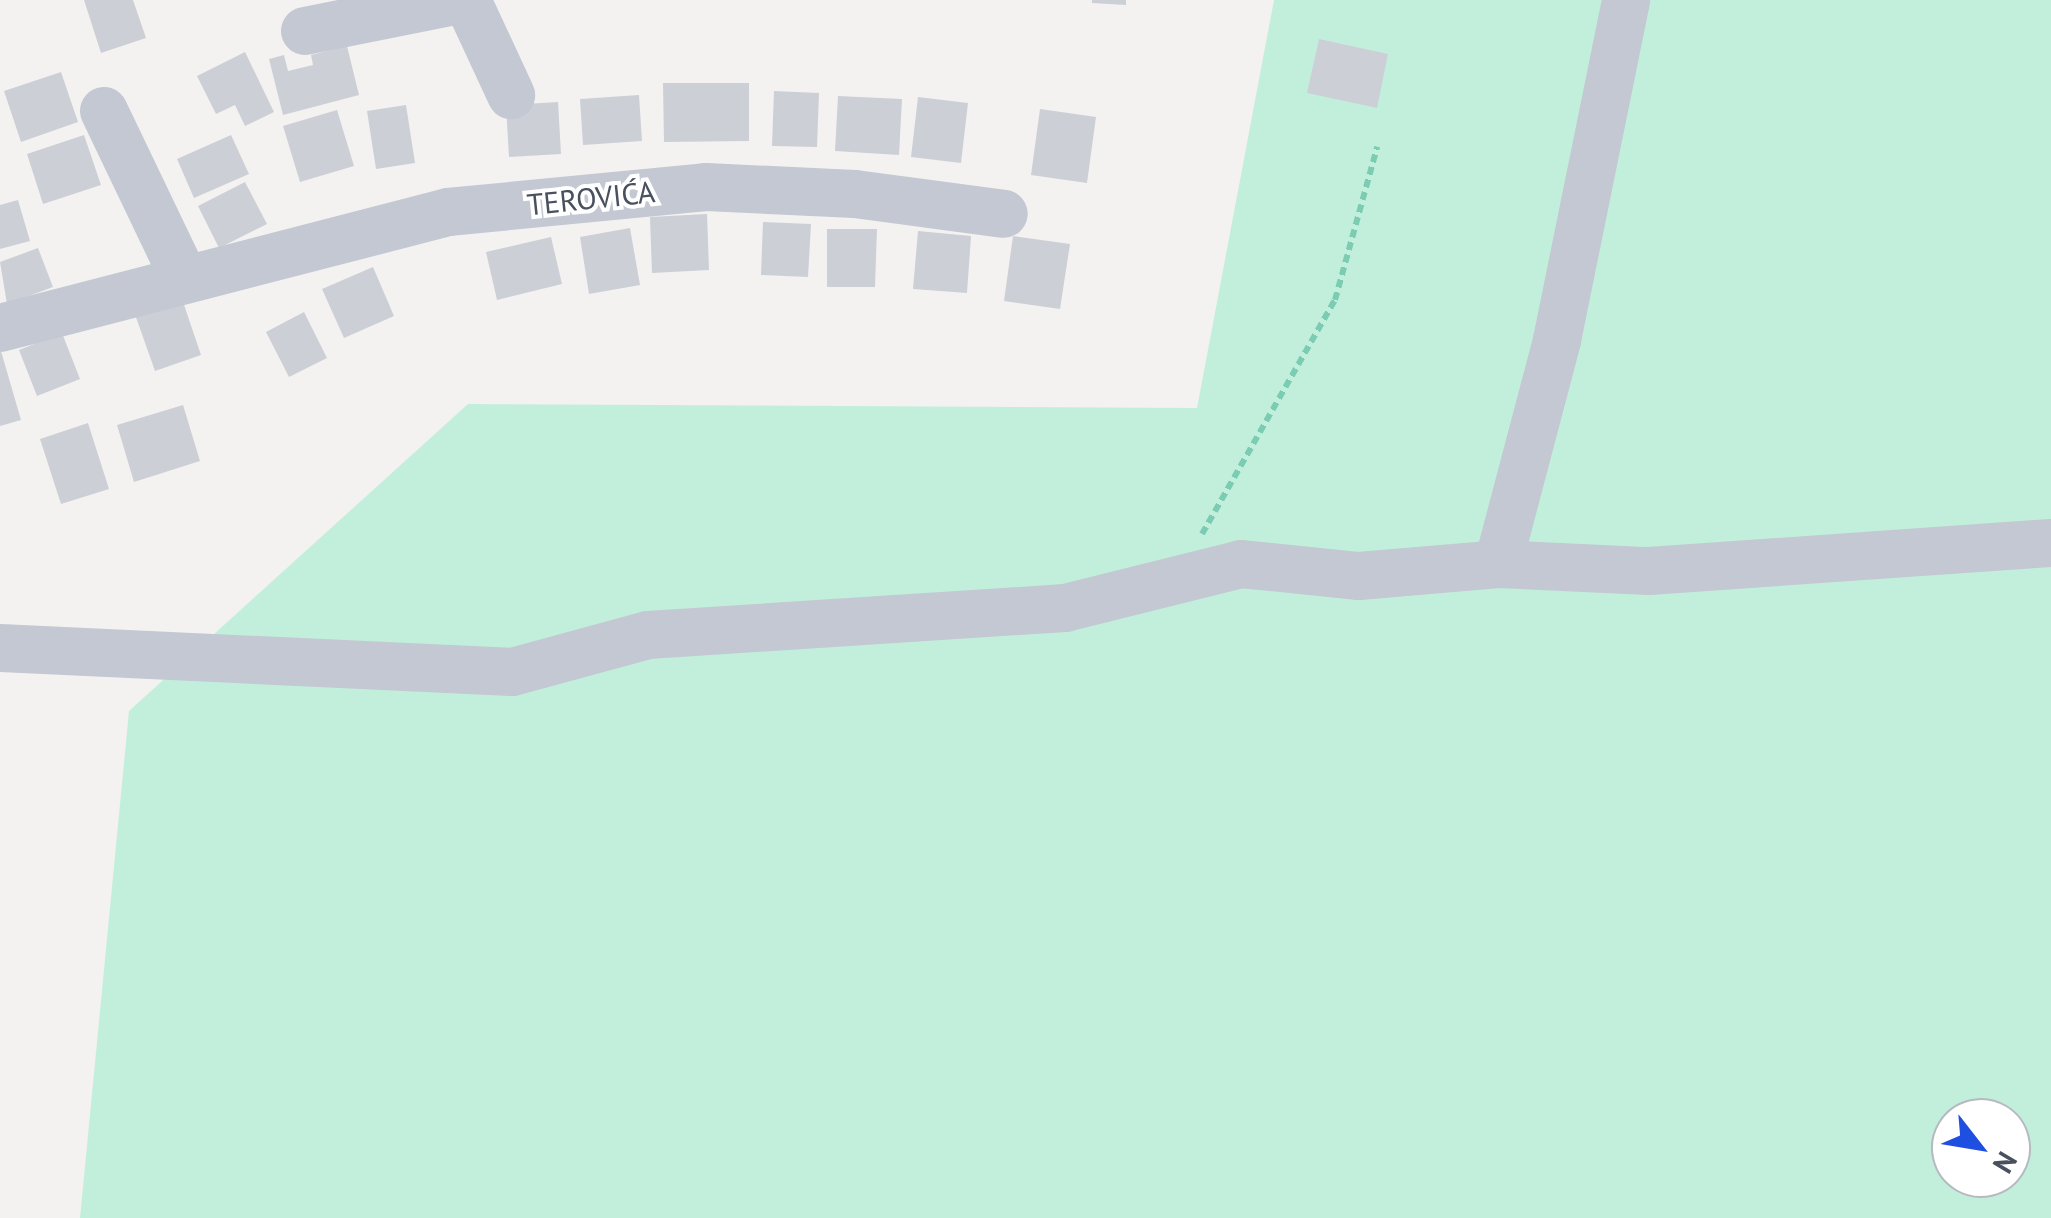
<!DOCTYPE html>
<html>
<head>
<meta charset="utf-8">
<style>
	body { margin:0 }
	#map { position:relative; width:2051px; height:1218px; overflow:hidden; background:#f3f2f1; font-family:"PT Sans",sans-serif }
	div>[style] { position:absolute }
	.green>* { inset:0; background:#c2efdc }
	.building>* { inset:0; background:#cdcfd6 }
	.path>* { height:6px; margin-top:-3px; transform-origin:0; background:repeating-linear-gradient(90deg,#7bccb3 0 8px,transparent 0 13px) }
	.minor>* { height:48px; margin:-24px; padding:0 24px; transform-origin:24px; border-radius:24px; background:#c3c8d2 }
	span { translate:-50% -50%; white-space:nowrap; text-align:center; line-height:1.15; -webkit-text-stroke:8px #fff; paint-order:stroke }
	.street-label { font-size:30px; color:#49505e }
	.north { position:absolute; left:1931px; top:1098px; width:100px; height:100px; box-sizing:border-box; background:#fff; border:2px solid #b6b9bf; border-radius:50%; rotate:121deg; font-size:28px; font-weight:700; line-height:40px; text-align:center; color:#49505e }
	.north::after { content:''; display:block; margin:auto; width:35px; height:45px; background:#1f4fe0; clip-path:polygon(50% 0,100% 100%,50% 72%,0 100%) }
</style>
</head>
<body>
<div id="map">
	<div class="green">
		<i style="clip-path:polygon(evenodd,1274px 0,2051px 0,2051px 1218px,80px 1218px,129px 711px,468px 404px,1197px 408px,1274px 0,1951px 1118px,2011px 1118px,2011px 1178px,1951px 1178px,1951px 1118px)"></i>
	</div>
	<div class="building">
		<i style="clip-path:polygon(84px 0,133px 0,146px 38px,101px 53px)"></i>
		<i style="clip-path:polygon(1092px 0,1126px 0,1126px 5px,1092px 3px)"></i>
		<i style="clip-path:polygon(1319px 39px,1388px 54px,1377px 108px,1307px 93px)"></i>
		<i style="clip-path:polygon(347px 46px,359px 95px,283px 115px,269px 59px,284px 55px,288px 71px,313px 65px,311px 55px)"></i>
		<i style="clip-path:polygon(245px 52px,274px 112px,245px 126px,235px 105px,216px 114px,197px 76px)"></i>
		<i style="clip-path:polygon(61px 72px,78px 122px,21px 142px,4px 91px)"></i>
		<i style="clip-path:polygon(663px 83px,749px 83px,749px 141px,664px 142px)"></i>
		<i style="clip-path:polygon(774px 91px,819px 93px,817px 147px,772px 146px)"></i>
		<i style="clip-path:polygon(639px 95px,642px 141px,583px 145px,580px 99px)"></i>
		<i style="clip-path:polygon(838px 96px,902px 99px,899px 155px,835px 151px)"></i>
		<i style="clip-path:polygon(918px 97px,968px 103px,961px 163px,911px 157px)"></i>
		<i style="clip-path:polygon(558px 102px,561px 154px,509px 157px,506px 105px)"></i>
		<i style="clip-path:polygon(406px 105px,415px 163px,376px 169px,367px 111px)"></i>
		<i style="clip-path:polygon(1040px 109px,1096px 117px,1087px 183px,1031px 175px)"></i>
		<i style="clip-path:polygon(337px 110px,354px 166px,300px 182px,283px 126px)"></i>
		<i style="clip-path:polygon(84px 135px,101px 185px,43px 204px,27px 154px)"></i>
		<i style="clip-path:polygon(231px 135px,249px 174px,194px 198px,177px 159px)"></i>
		<i style="clip-path:polygon(245px 182px,267px 224px,219px 248px,198px 206px)"></i>
		<i style="clip-path:polygon(18px 200px,30px 241px,0 249px,0 205px)"></i>
		<i style="clip-path:polygon(707px 214px,709px 270px,652px 273px,650px 217px)"></i>
		<i style="clip-path:polygon(763px 222px,811px 224px,808px 277px,761px 275px)"></i>
		<i style="clip-path:polygon(630px 228px,640px 285px,589px 294px,580px 237px)"></i>
		<i style="clip-path:polygon(827px 229px,877px 229px,875px 287px,827px 287px)"></i>
		<i style="clip-path:polygon(918px 231px,971px 236px,967px 293px,913px 289px)"></i>
		<i style="clip-path:polygon(1013px 236px,1070px 244px,1060px 309px,1004px 301px)"></i>
		<i style="clip-path:polygon(551px 237px,562px 284px,497px 300px,486px 252px)"></i>
		<i style="clip-path:polygon(38px 248px,53px 287px,7px 304px,0 262px)"></i>
		<i style="clip-path:polygon(373px 267px,394px 316px,344px 338px,322px 289px)"></i>
		<i style="clip-path:polygon(179px 290px,201px 355px,155px 371px,132px 306px)"></i>
		<i style="clip-path:polygon(304px 312px,327px 358px,289px 377px,266px 332px)"></i>
		<i style="clip-path:polygon(62px 333px,80px 379px,37px 396px,19px 350px)"></i>
		<i style="clip-path:polygon(1px 351px,21px 420px,0 426px,0 352px)"></i>
		<i style="clip-path:polygon(183px 405px,200px 461px,134px 482px,117px 425px)"></i>
		<i style="clip-path:polygon(88px 423px,109px 489px,61px 504px,40px 439px)"></i>
	</div>
	<div class="path">
		<i style="left:1202px;top:534px;width:269px;rotate:-60.4deg"></i>
		<i style="left:1335px;top:300px;width:159px;rotate:-74.6deg"></i>
	</div>
	<div class="minor">
		<i style="left:467px;top:0;width:105px;rotate:65.1deg"></i>
		<i style="left:305px;top:31px;width:158px;rotate:-11.3deg"></i>
		<i style="left:104px;top:111px;width:185px;rotate:64.4deg"></i>
		<i style="left:0;top:328px;width:463px;rotate:-14.5deg"></i>
		<i style="left:448px;top:212px;width:259px;rotate:-5.5deg"></i>
		<i style="left:706px;top:187px;width:149px;rotate:2.7deg"></i>
		<i style="left:855px;top:194px;width:150px;rotate:7.6deg"></i>
		<i style="left:1498px;top:564px;width:232px;rotate:-75.2deg"></i>
		<i style="left:1557px;top:340px;width:347px;rotate:-78.5deg"></i>
		<i style="left:0;top:648px;width:513px;rotate:2.68deg"></i>
		<i style="left:512px;top:672px;width:141px;rotate:-15.2deg"></i>
		<i style="left:648px;top:635px;width:418px;rotate:-3.7deg"></i>
		<i style="left:1065px;top:608px;width:181px;rotate:-14deg"></i>
		<i style="left:1241px;top:564px;width:119px;rotate:5.8deg"></i>
		<i style="left:1359px;top:576px;width:140px;rotate:-4.9deg"></i>
		<i style="left:1498px;top:564px;width:151px;rotate:2.7deg"></i>
		<i style="left:1649px;top:571px;width:403px;rotate:-4deg"></i>
	</div>
	<div class="street-label">
		<span style="left:591px;top:198px;rotate:-6deg">TEROVIĆA</span>
	</div>
	<div class="north">N</div>
</div>
</body>
</html>
